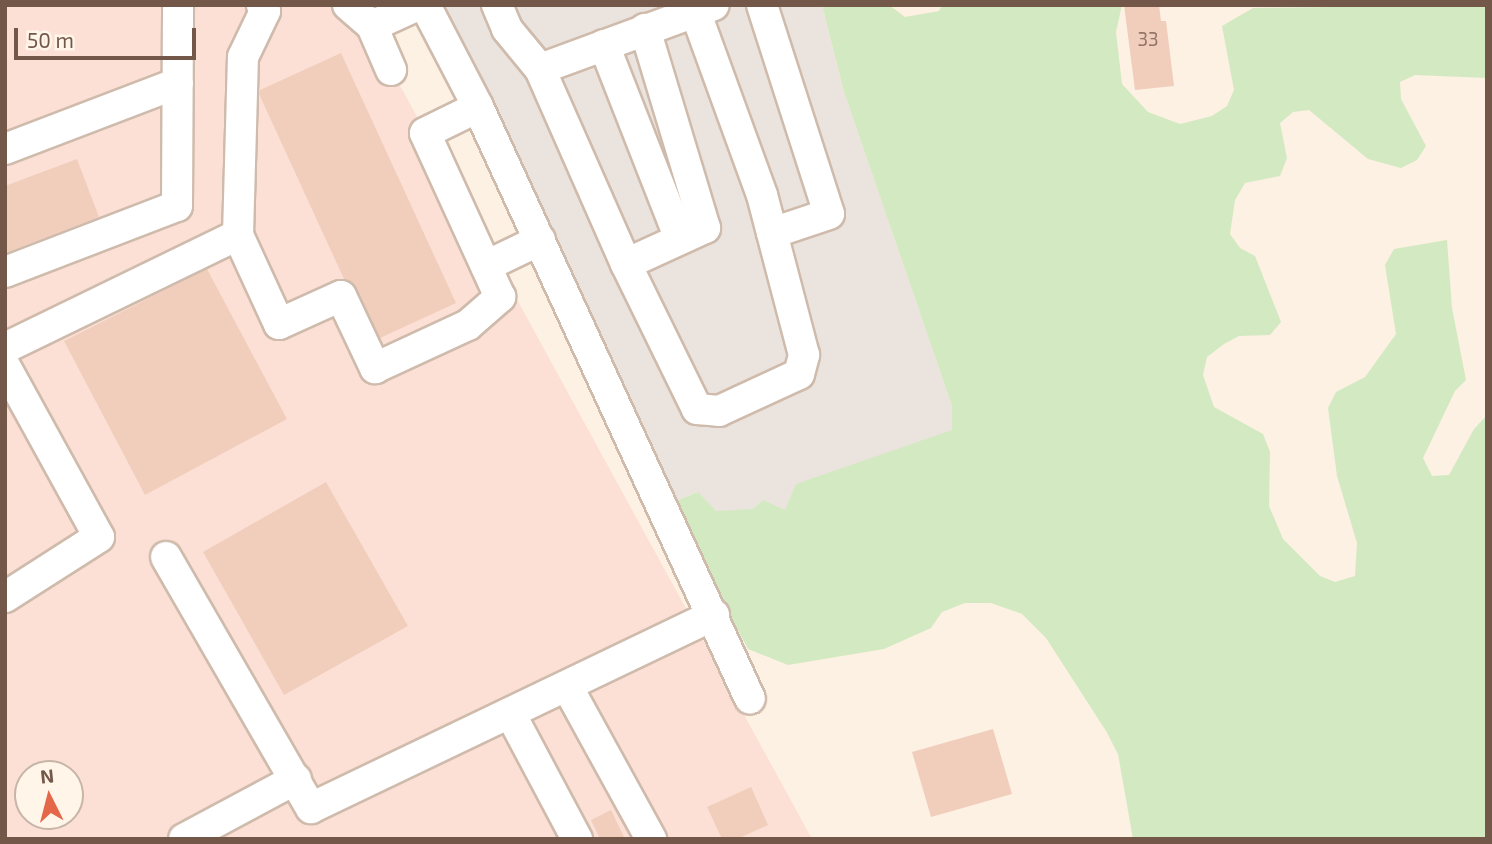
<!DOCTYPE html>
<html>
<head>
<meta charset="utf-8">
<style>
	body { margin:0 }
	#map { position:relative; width:1492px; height:844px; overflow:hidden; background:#fcf1e3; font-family:"Exo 2",sans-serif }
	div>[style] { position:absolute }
	.commercial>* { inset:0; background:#fce0d6 }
	.industrial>* { inset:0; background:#ebe3dd }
	.green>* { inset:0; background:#d3e9c1 }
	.building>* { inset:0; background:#f1cebb }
	.roads { filter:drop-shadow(2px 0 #cfbbac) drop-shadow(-2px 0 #cfbbac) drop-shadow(0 2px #cfbbac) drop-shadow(0 -2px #cfbbac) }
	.minor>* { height:30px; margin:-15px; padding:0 15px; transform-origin:15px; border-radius:15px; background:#fff }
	span { translate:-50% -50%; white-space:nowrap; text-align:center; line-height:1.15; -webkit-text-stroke:5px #fff5e8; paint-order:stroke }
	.number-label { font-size:19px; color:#927566 }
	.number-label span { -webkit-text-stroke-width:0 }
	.frame { position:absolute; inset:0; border:7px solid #735749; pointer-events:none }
	.north { position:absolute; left:14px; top:760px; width:70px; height:70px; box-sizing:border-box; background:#fff5e8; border:2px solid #c7b6a8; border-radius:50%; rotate:354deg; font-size:19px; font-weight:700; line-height:28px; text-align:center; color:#735749 }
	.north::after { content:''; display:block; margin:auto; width:24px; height:32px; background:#e46749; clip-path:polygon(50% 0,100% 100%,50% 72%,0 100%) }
	.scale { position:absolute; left:14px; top:28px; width:182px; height:32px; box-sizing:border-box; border:4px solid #735749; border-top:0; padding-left:9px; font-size:21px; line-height:24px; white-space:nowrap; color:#735749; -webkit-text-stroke:5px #fff5e8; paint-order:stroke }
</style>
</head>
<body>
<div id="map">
	<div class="commercial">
		<i style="clip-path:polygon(evenodd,5px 5px,356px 5px,812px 839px,5px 839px,5px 5px,28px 774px,70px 774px,70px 816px,28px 816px,28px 774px)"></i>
	</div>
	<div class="industrial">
		<i style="clip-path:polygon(427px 5px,822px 5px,844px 92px,952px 406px,952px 430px,785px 510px,716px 511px,697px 492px,670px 503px)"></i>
	</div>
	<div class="green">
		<i style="clip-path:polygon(822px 5px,889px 5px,905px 17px,939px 11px,942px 5px,1122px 5px,1116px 32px,1122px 84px,1148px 112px,1180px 124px,1212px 116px,1227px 106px,1234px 90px,1222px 26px,1253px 8px,1487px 5px,1487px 78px,1415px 75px,1400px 82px,1401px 99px,1426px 146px,1417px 160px,1401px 168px,1368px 159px,1309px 110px,1293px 112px,1280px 123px,1287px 158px,1280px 176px,1245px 183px,1235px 200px,1230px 234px,1240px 248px,1255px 256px,1281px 322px,1270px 335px,1239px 336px,1224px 344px,1207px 357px,1203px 375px,1214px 407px,1263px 434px,1270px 452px,1269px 506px,1283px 539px,1320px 576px,1335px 582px,1355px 576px,1357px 543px,1337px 476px,1328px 408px,1336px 392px,1365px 377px,1396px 334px,1385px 265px,1394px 249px,1447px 240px,1452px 308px,1466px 380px,1455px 391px,1423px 458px,1432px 476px,1449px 475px,1474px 429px,1487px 415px,1487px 839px,1133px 839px,1118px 754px,1106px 731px,1046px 638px,1022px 614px,991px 603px,965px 603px,942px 612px,931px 628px,884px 649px,788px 665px,748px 649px,670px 503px,698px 492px,716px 511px,753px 509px,763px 500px,785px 510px,796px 484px,952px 430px,952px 406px,844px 92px)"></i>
	</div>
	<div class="building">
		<i style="clip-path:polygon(1124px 5px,1159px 5px,1161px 21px,1166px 21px,1174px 86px,1135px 90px)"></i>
		<i style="clip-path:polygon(341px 53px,456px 303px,380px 338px,357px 289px,344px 279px,259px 94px,260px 90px)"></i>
		<i style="clip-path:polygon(77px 159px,99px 217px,5px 253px,5px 186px)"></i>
		<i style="clip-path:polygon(207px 269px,287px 419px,145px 495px,64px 341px)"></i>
		<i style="clip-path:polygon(326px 482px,408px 626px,284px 695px,203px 552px)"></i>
		<i style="clip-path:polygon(993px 729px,1012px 794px,931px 817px,912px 752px)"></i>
		<i style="clip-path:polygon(751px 787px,768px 825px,737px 839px,722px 839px,707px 807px)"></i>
		<i style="clip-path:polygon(611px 810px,625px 839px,600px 839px,591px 820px)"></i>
	</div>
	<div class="roads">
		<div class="minor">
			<i style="left:348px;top:5px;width:32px;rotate:41deg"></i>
			<i style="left:372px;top:26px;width:48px;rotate:66.6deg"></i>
			<i style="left:425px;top:5px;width:115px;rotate:62.5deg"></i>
			<i style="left:478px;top:107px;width:651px;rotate:65.32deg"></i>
			<i style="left:497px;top:5px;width:26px;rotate:67deg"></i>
			<i style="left:507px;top:29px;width:52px;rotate:50.5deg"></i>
			<i style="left:540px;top:69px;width:213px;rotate:66.2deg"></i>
			<i style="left:626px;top:264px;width:161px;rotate:63.9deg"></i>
			<i style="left:697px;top:409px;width:22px;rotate:5deg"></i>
			<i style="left:719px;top:411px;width:88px;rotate:-24.8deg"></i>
			<i style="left:799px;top:374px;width:20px;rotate:-75deg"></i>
			<i style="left:804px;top:355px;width:165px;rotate:-104.7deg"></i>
			<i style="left:762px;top:195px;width:202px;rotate:-110deg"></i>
			<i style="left:762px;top:5px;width:219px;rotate:72.2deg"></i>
			<i style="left:829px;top:214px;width:60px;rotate:161.6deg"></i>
			<i style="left:372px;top:26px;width:51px;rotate:-24.5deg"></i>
			<i style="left:604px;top:45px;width:208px;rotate:68.6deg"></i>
			<i style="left:540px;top:69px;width:185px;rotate:-20.2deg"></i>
			<i style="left:5px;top:149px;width:185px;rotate:-20.9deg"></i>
			<i style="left:238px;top:235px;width:98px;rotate:65.3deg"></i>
			<i style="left:279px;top:324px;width:68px;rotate:-24.3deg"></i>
			<i style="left:341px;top:296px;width:80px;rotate:64.7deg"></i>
			<i style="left:375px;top:368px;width:102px;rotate:-24.8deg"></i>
			<i style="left:468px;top:325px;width:43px;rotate:-41.2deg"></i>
			<i style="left:500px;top:297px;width:180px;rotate:-114.6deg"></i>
			<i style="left:425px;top:133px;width:59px;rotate:-26.1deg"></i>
			<i style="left:626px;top:264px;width:87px;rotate:-24.5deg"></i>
			<i style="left:705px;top:228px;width:208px;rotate:-106.8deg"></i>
			<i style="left:486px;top:266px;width:60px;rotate:-25.7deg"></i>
			<i style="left:5px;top:272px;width:184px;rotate:-21deg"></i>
			<i style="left:177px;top:206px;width:201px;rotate:-89.7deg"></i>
			<i style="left:5px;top:348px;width:259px;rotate:-25.9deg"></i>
			<i style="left:238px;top:235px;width:178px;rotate:-88.4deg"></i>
			<i style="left:243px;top:57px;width:51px;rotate:-64.4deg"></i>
			<i style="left:265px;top:11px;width:7px;rotate:-117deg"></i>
			<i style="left:5px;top:366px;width:195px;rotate:61.2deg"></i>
			<i style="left:99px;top:537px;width:112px;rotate:147.4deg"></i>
			<i style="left:166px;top:557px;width:290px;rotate:60deg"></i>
			<i style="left:311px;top:808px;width:447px;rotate:-25.6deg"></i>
			<i style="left:567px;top:686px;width:175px;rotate:61.2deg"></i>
			<i style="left:510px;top:713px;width:143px;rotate:62deg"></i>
			<i style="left:184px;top:839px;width:127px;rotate:-28.2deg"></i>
		</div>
	</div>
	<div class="number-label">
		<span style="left:1148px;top:39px">33</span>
	</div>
	<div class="frame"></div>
	<div class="north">N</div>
	<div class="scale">50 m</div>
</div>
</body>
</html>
